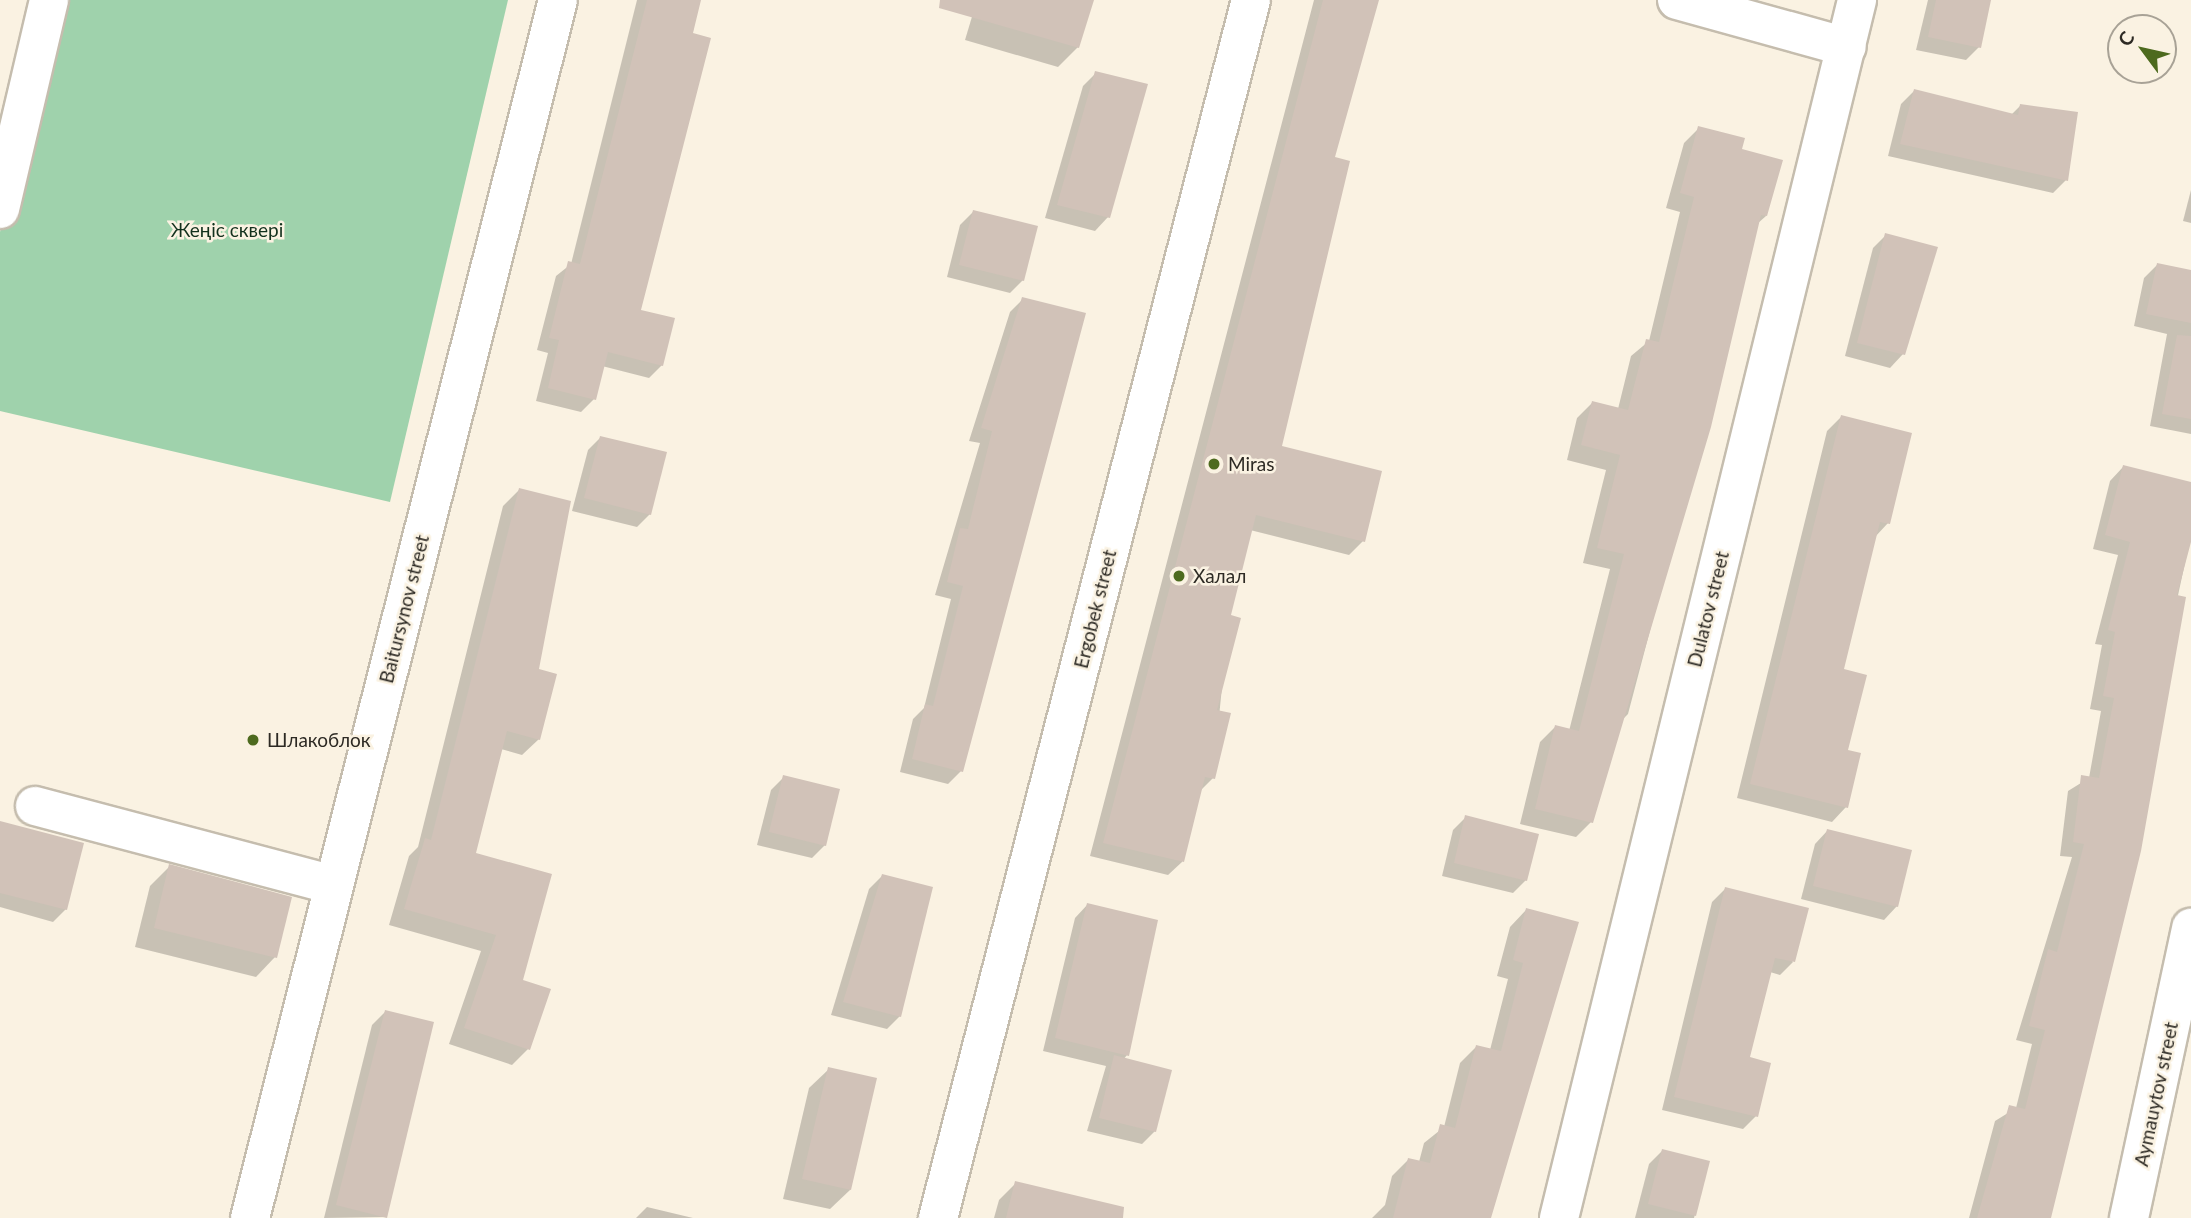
<!DOCTYPE html>
<html>
<head>
<meta charset="utf-8">
<style>
	body { margin:0 }
	#map { position:relative; width:2191px; height:1218px; overflow:hidden; background:#faf2e2; font-family:Lato,sans-serif }
	div>[style] { position:absolute }
	.green>* { inset:0; background:#9fd2ac }
	.shadow>* { inset:0; background:#0003 }
	.building>* { inset:0; background:#d1c2b8 }
	.roads { filter:drop-shadow(2px 0 #c5bdae) drop-shadow(-2px 0 #c5bdae) drop-shadow(0 2px #c5bdae) drop-shadow(0 -2px #c5bdae) }
	.minor>* { height:38px; margin:-19px; padding:0 19px; transform-origin:19px; border-radius:19px; background:#fff }
	.dots>* { width:19px; height:19px; translate:-50% -50%; box-sizing:border-box; border:4px solid #faf2e2; border-radius:50% }
	span { translate:-50% -50%; white-space:nowrap; text-align:center; line-height:1.15; -webkit-text-stroke:5px #faf2e2; paint-order:stroke }
	.park-label { font-size:19px; color:#13311d }
	.poi-label { font-size:19px; color:#2d2a24 }
	.left { translate:0 -50%; text-align:left }
	.street-label { font-size:19px; color:#2d2a24 }
	.north { position:absolute; left:2107px; top:14px; width:70px; height:70px; box-sizing:border-box; background:#faf2e2; border:2px solid #a8a296; border-radius:50%; rotate:303deg; font-size:19px; font-weight:700; line-height:28px; text-align:center; color:#2d2a24 }
	.north::after { content:''; display:block; margin:auto; width:24px; height:32px; background:#4d6a1e; clip-path:polygon(50% 0,100% 100%,50% 72%,0 100%) }
</style>
</head>
<body>
<div id="map">
	<div class="green">
		<i style="clip-path:polygon(54px 0,508px 0,390px 502px,0 411px,0 232px)"></i>
	</div>
	<div class="shadow">
		<i style="clip-path:polygon(637px 0,699px 0,639px 311px,662px 365px,649px 378px,602px 366px,594px 399px,581px 412px,536px 401px,548px 353px,537px 350px,556px 276px,571px 264px)"></i>
		<i style="clip-path:polygon(977px 0,1092px 0,1078px 47px,1058px 67px,965px 40px)"></i>
		<i style="clip-path:polygon(1314px 0,1377px 0,1333px 158px,1280px 447px,1363px 541px,1349px 555px,1250px 530px,1229px 616px,1213px 778px,1199px 792px,1182px 862px,1168px 875px,1090px 856px)"></i>
		<i style="clip-path:polygon(1928px 0,1989px 0,1979px 47px,1966px 60px,1916px 50px)"></i>
		<i style="clip-path:polygon(1096px 73px,1108px 217px,1095px 231px,1045px 218px,1083px 86px)"></i>
		<i style="clip-path:polygon(1914px 91px,2011px 115px,2020px 106px,2066px 180px,2053px 193px,1888px 156px,1901px 104px)"></i>
		<i style="clip-path:polygon(1699px 128px,1740px 150px,1766px 216px,1757px 224px,1628px 714px,1615px 727px,1591px 822px,1576px 837px,1520px 824px,1540px 742px,1555px 727px,1569px 731px,1610px 569px,1583px 563px,1606px 470px,1567px 460px,1577px 418px,1592px 403px,1618px 409px,1631px 356px,1649px 341px,1680px 212px,1666px 208px,1684px 143px)"></i>
		<i style="clip-path:polygon(2191px 190px,2191px 223px,2183px 221px)"></i>
		<i style="clip-path:polygon(973px 212px,1023px 280px,1010px 293px,947px 277px,960px 225px)"></i>
		<i style="clip-path:polygon(1886px 235px,1903px 354px,1890px 368px,1845px 356px,1873px 248px)"></i>
		<i style="clip-path:polygon(2157px 265px,2191px 272px,2191px 434px,2150px 426px,2167px 334px,2134px 326px,2144px 278px)"></i>
		<i style="clip-path:polygon(1023px 299px,961px 771px,948px 784px,900px 772px,913px 719px,924px 708px,951px 599px,935px 595px,980px 443px,969px 441px,1010px 312px)"></i>
		<i style="clip-path:polygon(1841px 417px,1888px 523px,1875px 537px,1842px 671px,1846px 807px,1832px 822px,1737px 798px,1827px 431px)"></i>
		<i style="clip-path:polygon(601px 437px,650px 514px,637px 527px,572px 511px,588px 450px)"></i>
		<i style="clip-path:polygon(2123px 467px,2191px 483px,2191px 535px,2044px 1218px,1969px 1218px,1995px 1121px,2016px 1108px,2032px 1044px,2016px 1040px,2072px 857px,2060px 856px,2068px 791px,2089px 778px,2101px 711px,2090px 709px,2102px 645px,2095px 644px,2118px 555px,2093px 549px,2110px 481px)"></i>
		<i style="clip-path:polygon(519px 490px,539px 739px,522px 755px,501px 749px,474px 854px,520px 981px,528px 1049px,512px 1065px,449px 1044px,481px 951px,389px 925px,409px 856px,418px 847px,503px 506px)"></i>
		<i style="clip-path:polygon(784px 777px,825px 845px,812px 858px,757px 845px,771px 790px)"></i>
		<i style="clip-path:polygon(1466px 817px,1526px 880px,1513px 893px,1442px 876px,1453px 830px)"></i>
		<i style="clip-path:polygon(0 822px,66px 909px,53px 922px,0 907px)"></i>
		<i style="clip-path:polygon(1828px 830px,1897px 906px,1884px 920px,1801px 899px,1815px 844px)"></i>
		<i style="clip-path:polygon(170px 866px,275px 957px,256px 977px,135px 947px,150px 886px)"></i>
		<i style="clip-path:polygon(882px 876px,900px 1016px,887px 1029px,831px 1015px,869px 889px)"></i>
		<i style="clip-path:polygon(1725px 889px,1793px 962px,1780px 975px,1770px 972px,1747px 1058px,1756px 1116px,1743px 1129px,1662px 1110px,1712px 902px)"></i>
		<i style="clip-path:polygon(1088px 904px,1127px 1055px,1123px 1060px,1155px 1131px,1142px 1144px,1087px 1131px,1106px 1066px,1043px 1051px,1075px 918px)"></i>
		<i style="clip-path:polygon(1526px 910px,1576px 923px,1489px 1218px,1372px 1218px,1385px 1205px,1392px 1176px,1408px 1160px,1419px 1162px,1424px 1143px,1444px 1127px,1460px 1063px,1476px 1047px,1490px 1050px,1508px 979px,1497px 976px,1510px 927px)"></i>
		<i style="clip-path:polygon(385px 1012px,385px 1217px,324px 1218px,372px 1025px)"></i>
		<i style="clip-path:polygon(829px 1069px,850px 1190px,830px 1209px,783px 1199px,809px 1088px)"></i>
		<i style="clip-path:polygon(1662px 1151px,1708px 1163px,1694px 1218px,1635px 1218px,1649px 1164px)"></i>
		<i style="clip-path:polygon(1016px 1183px,1079px 1218px,994px 1218px,999px 1200px)"></i>
		<i style="clip-path:polygon(647px 1207px,693px 1218px,636px 1218px)"></i>
	</div>
	<div class="building">
		<i style="clip-path:polygon(647px 0,701px 0,693px 33px,711px 38px,641px 310px,675px 318px,663px 366px,608px 352px,596px 400px,548px 388px,559px 340px,549px 338px,568px 261px,580px 264px)"></i>
		<i style="clip-path:polygon(940px 0,1094px 0,1079px 48px,939px 8px)"></i>
		<i style="clip-path:polygon(1323px 0,1379px 0,1335px 157px,1350px 161px,1282px 446px,1382px 471px,1365px 542px,1256px 515px,1231px 615px,1241px 618px,1217px 710px,1231px 713px,1215px 779px,1205px 777px,1184px 862px,1103px 843px)"></i>
		<i style="clip-path:polygon(1936px 0,1991px 0,1981px 48px,1928px 37px)"></i>
		<i style="clip-path:polygon(1095px 71px,1148px 84px,1110px 218px,1057px 205px)"></i>
		<i style="clip-path:polygon(1914px 89px,2018px 115px,2020px 104px,2078px 112px,2068px 181px,1900px 144px)"></i>
		<i style="clip-path:polygon(1698px 126px,1745px 138px,1742px 149px,1783px 160px,1767px 216px,1761px 215px,1711px 427px,1593px 823px,1535px 809px,1555px 725px,1579px 731px,1624px 554px,1597px 548px,1620px 455px,1581px 445px,1592px 401px,1628px 410px,1646px 339px,1659px 342px,1694px 197px,1680px 193px)"></i>
		<i style="clip-path:polygon(973px 210px,1038px 226px,1024px 281px,959px 265px)"></i>
		<i style="clip-path:polygon(1885px 233px,1938px 247px,1905px 355px,1857px 343px)"></i>
		<i style="clip-path:polygon(2157px 263px,2191px 270px,2191px 323px,2146px 314px)"></i>
		<i style="clip-path:polygon(1022px 297px,1086px 313px,963px 772px,912px 759px,925px 704px,933px 706px,963px 586px,947px 582px,960px 528px,968px 529px,992px 431px,981px 428px)"></i>
		<i style="clip-path:polygon(2177px 335px,2191px 336px,2191px 419px,2162px 414px)"></i>
		<i style="clip-path:polygon(1841px 415px,1912px 433px,1890px 524px,1880px 522px,1844px 669px,1867px 675px,1848px 750px,1861px 753px,1848px 808px,1750px 784px)"></i>
		<i style="clip-path:polygon(600px 436px,667px 452px,651px 515px,584px 498px)"></i>
		<i style="clip-path:polygon(2123px 465px,2191px 482px,2191px 542px,2177px 595px,2186px 597px,2141px 851px,2051px 1218px,1977px 1218px,2009px 1105px,2025px 1109px,2045px 1030px,2029px 1026px,2048px 949px,2057px 952px,2084px 844px,2073px 842px,2081px 775px,2099px 778px,2114px 698px,2103px 696px,2115px 632px,2108px 630px,2130px 542px,2105px 535px)"></i>
		<i style="clip-path:polygon(519px 488px,571px 501px,539px 669px,557px 674px,540px 740px,507px 731px,476px 853px,552px 874px,523px 980px,551px 989px,530px 1050px,464px 1028px,496px 935px,404px 909px,425px 838px,431px 840px)"></i>
		<i style="clip-path:polygon(783px 775px,840px 789px,826px 846px,769px 832px)"></i>
		<i style="clip-path:polygon(1465px 815px,1539px 834px,1527px 881px,1454px 863px)"></i>
		<i style="clip-path:polygon(0 821px,84px 843px,67px 910px,0 893px)"></i>
		<i style="clip-path:polygon(1827px 829px,1912px 850px,1898px 907px,1813px 886px)"></i>
		<i style="clip-path:polygon(169px 864px,292px 897px,277px 958px,154px 928px)"></i>
		<i style="clip-path:polygon(882px 874px,933px 887px,901px 1017px,843px 1002px)"></i>
		<i style="clip-path:polygon(1725px 887px,1809px 908px,1795px 962px,1775px 958px,1750px 1057px,1771px 1063px,1758px 1117px,1674px 1097px)"></i>
		<i style="clip-path:polygon(1087px 903px,1158px 920px,1129px 1056px,1055px 1038px)"></i>
		<i style="clip-path:polygon(1526px 908px,1579px 922px,1491px 1218px,1393px 1218px,1408px 1158px,1430px 1163px,1440px 1124px,1455px 1128px,1476px 1045px,1501px 1051px,1523px 963px,1513px 960px)"></i>
		<i style="clip-path:polygon(385px 1010px,434px 1022px,387px 1218px,336px 1205px)"></i>
		<i style="clip-path:polygon(1114px 1055px,1172px 1070px,1156px 1132px,1099px 1118px)"></i>
		<i style="clip-path:polygon(828px 1067px,877px 1078px,851px 1190px,802px 1179px)"></i>
		<i style="clip-path:polygon(1662px 1149px,1710px 1161px,1696px 1216px,1648px 1204px)"></i>
		<i style="clip-path:polygon(1015px 1181px,1124px 1207px,1123px 1218px,1006px 1218px)"></i>
	</div>
	<div class="roads">
		<div class="minor">
			<i style="left:1677px;top:0;width:176px;rotate:15.5deg"></i>
			<i style="left:0;top:209px;width:215px;rotate:-76.8deg"></i>
			<i style="left:35px;top:806px;width:309px;rotate:14.8deg"></i>
			<i style="left:250px;top:1218px;width:1256px;rotate:-75.81deg"></i>
			<i style="left:938px;top:1218px;width:1258px;rotate:-75.59deg"></i>
			<i style="left:1559px;top:1218px;width:1254px;rotate:-76.25deg"></i>
			<i style="left:2129px;top:1218px;width:297px;rotate:-77.9deg"></i>
		</div>
	</div>
	<div class="dots">
		<i style="left:1214px;top:464px;background:#4d6a1e"></i>
		<i style="left:1179px;top:576px;background:#4d6a1e"></i>
		<i style="left:253px;top:740px;background:#4d6a1e"></i>
	</div>
	<div class="park-label">
		<span style="left:227px;top:230px">Жеңіс сквері</span>
	</div>
	<div class="poi-label">
		<span class="left" style="left:1228px;top:464px">Miras</span>
		<span class="left" style="left:1193px;top:576px">Халал</span>
		<span class="left" style="left:267px;top:740px">Шлакоблок</span>
	</div>
	<div class="street-label">
		<span style="left:404px;top:609px;rotate:-76deg">Baitursynov street</span>
		<span style="left:1095px;top:609px;rotate:-76deg">Ergobek street</span>
		<span style="left:1708px;top:609px;rotate:-76deg">Dulatov street</span>
		<span style="left:2156px;top:1094px;rotate:-78deg">Aymauytov street</span>
	</div>
	<div class="north">С</div>
</div>
</body>
</html>
